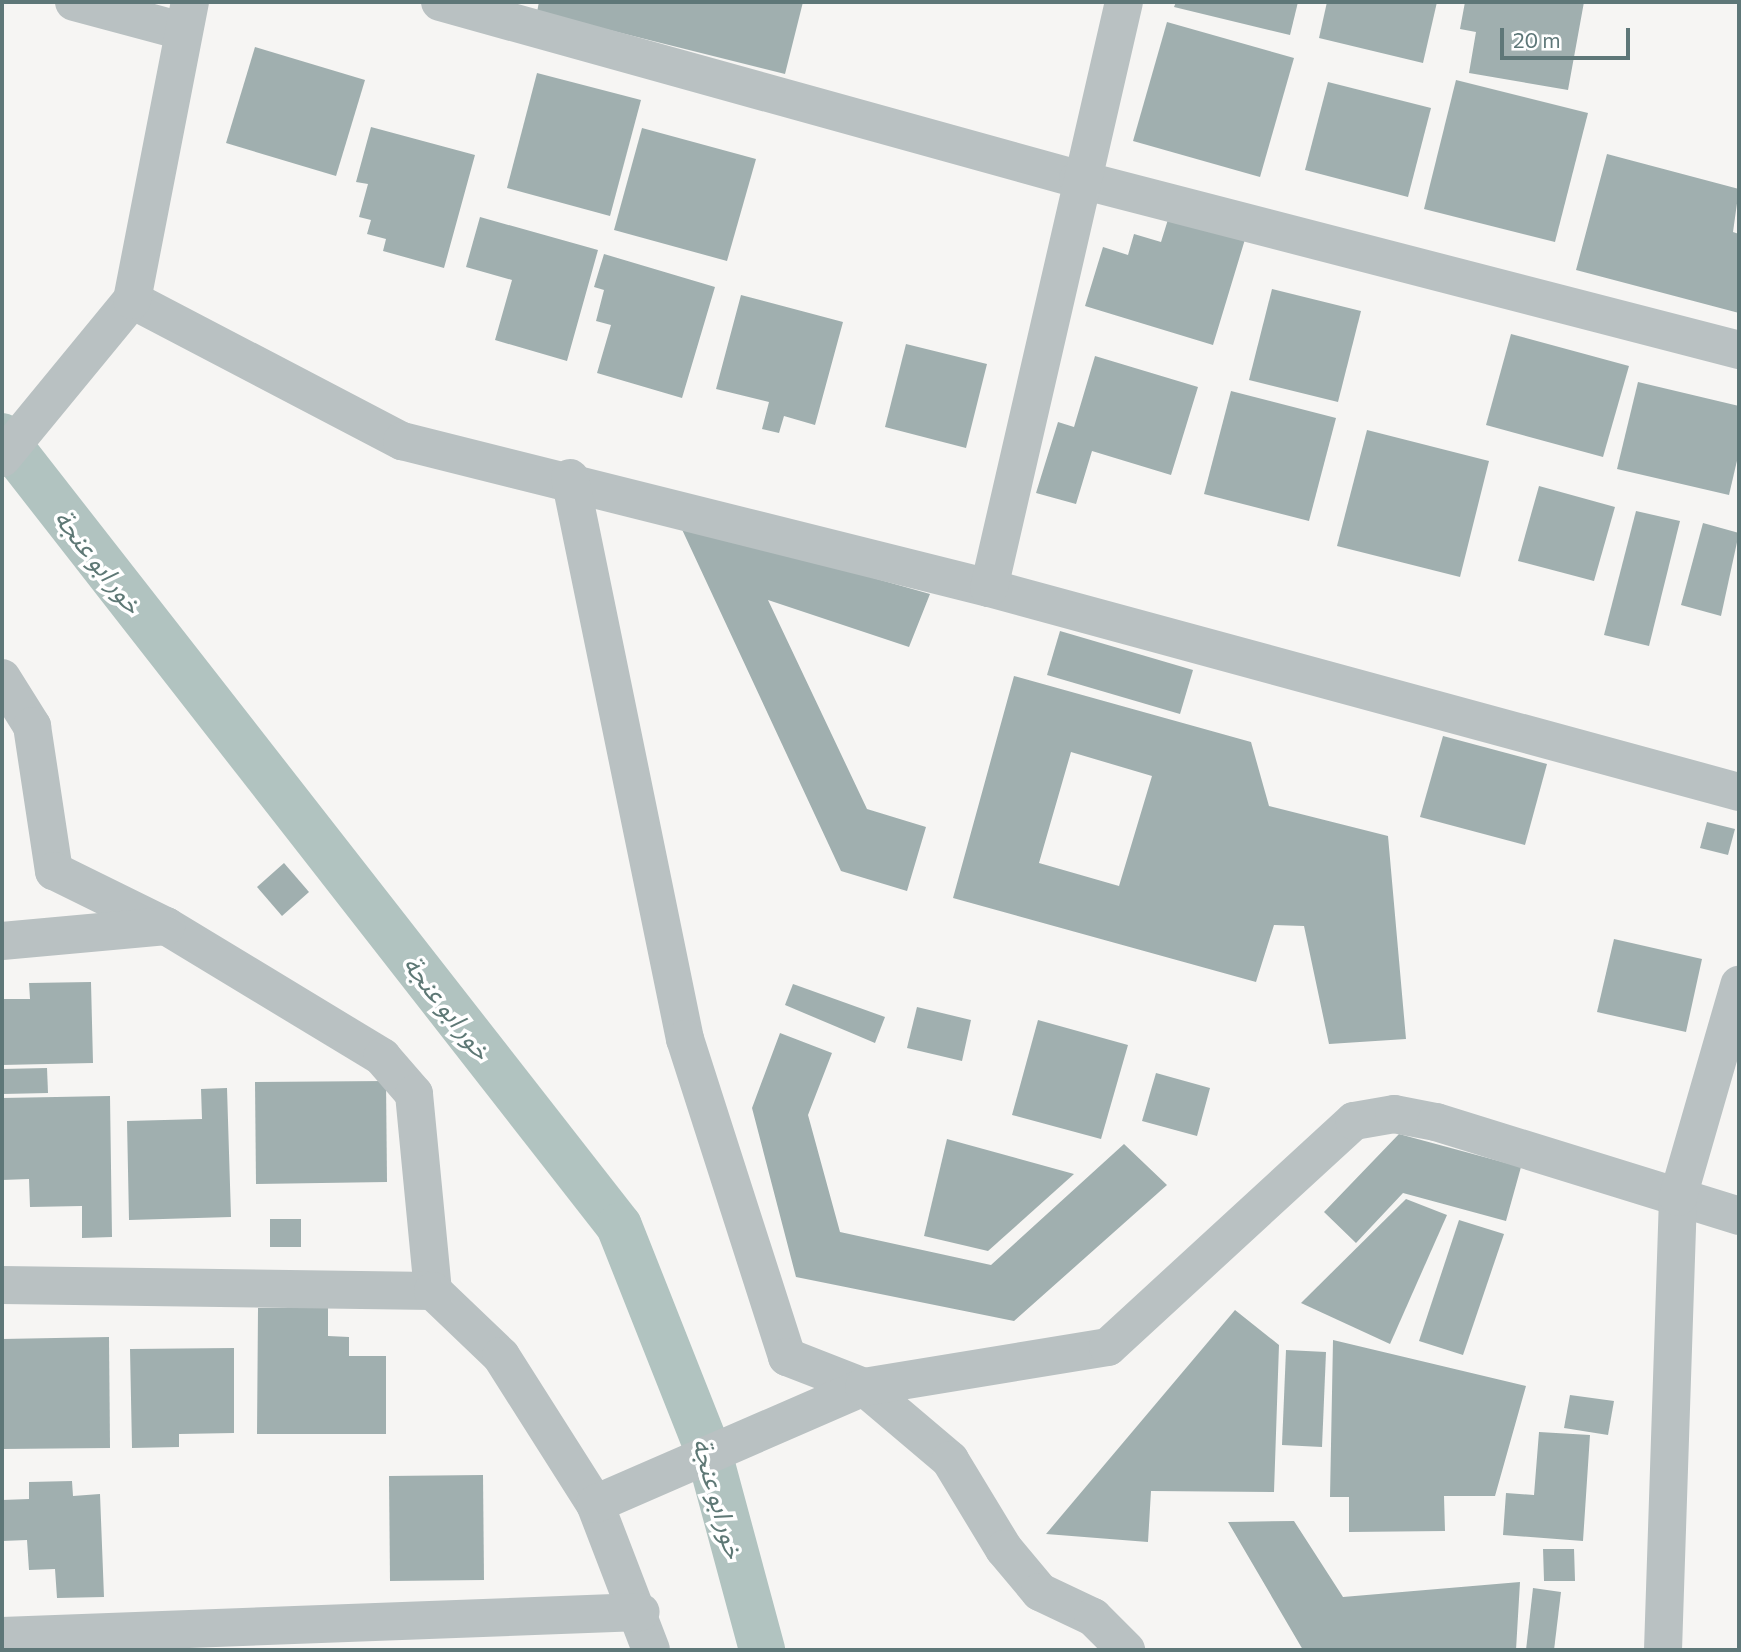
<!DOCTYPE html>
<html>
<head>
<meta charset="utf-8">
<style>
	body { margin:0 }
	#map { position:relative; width:1741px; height:1652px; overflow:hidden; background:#f6f5f3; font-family:Commissioner,"Noto Sans Arabic",sans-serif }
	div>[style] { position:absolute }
	.canal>* { height:46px; margin:-23px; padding:0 23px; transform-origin:23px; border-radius:23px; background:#b1c3c0 }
	.building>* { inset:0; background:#a0afaf }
	.minor>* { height:38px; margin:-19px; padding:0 19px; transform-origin:19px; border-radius:19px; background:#b9c1c2 }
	span { translate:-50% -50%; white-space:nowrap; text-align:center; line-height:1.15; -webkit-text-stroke:7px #fff; paint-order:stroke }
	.water-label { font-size:26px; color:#5e7875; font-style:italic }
	.frame { position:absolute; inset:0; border:4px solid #5e7778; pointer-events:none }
	.scale { position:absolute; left:1500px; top:28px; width:130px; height:32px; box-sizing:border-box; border:4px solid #5e7778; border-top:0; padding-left:9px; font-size:21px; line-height:24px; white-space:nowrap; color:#5e7778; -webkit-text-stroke:5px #fff; paint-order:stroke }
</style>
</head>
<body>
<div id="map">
	<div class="canal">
		<i style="left:2px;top:436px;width:1002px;rotate:52.01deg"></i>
		<i style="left:619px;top:1226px;width:244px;rotate:68.4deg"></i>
		<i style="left:709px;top:1453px;width:204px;rotate:74.9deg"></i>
	</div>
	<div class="building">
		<i style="clip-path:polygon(539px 2px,803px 2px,785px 74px,537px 12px)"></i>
		<i style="clip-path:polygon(1176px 2px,1298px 2px,1290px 35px,1174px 7px)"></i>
		<i style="clip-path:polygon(1327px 2px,1437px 2px,1423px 63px,1319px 38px)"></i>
		<i style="clip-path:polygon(1465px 2px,1584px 2px,1568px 90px,1469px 73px,1476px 32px,1460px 29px)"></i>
		<i style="clip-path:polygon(1167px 22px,1294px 58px,1260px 177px,1133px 141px)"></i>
		<i style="clip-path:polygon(255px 47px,365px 80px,336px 176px,226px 143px)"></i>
		<i style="clip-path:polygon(537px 73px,641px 100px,610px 216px,507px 188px)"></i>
		<i style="clip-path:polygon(1456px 80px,1588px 113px,1555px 242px,1424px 209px)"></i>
		<i style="clip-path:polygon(1328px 82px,1431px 108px,1408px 197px,1305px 170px)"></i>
		<i style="clip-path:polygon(371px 127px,475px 155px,444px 268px,383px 251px,386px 239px,367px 234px,371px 220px,359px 217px,368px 184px,356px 182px)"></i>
		<i style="clip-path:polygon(642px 128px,756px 159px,727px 261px,614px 230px)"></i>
		<i style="clip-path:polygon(1607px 154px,1739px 189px,1733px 232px,1739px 234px,1739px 313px,1576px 270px)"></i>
		<i style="clip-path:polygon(1170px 213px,1246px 236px,1213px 345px,1085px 306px,1103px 247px,1128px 255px,1134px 234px,1161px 242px)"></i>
		<i style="clip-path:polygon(480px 217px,598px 250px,567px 361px,495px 340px,512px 280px,466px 267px)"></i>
		<i style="clip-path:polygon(604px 254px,715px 287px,682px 398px,597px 373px,611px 325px,596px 321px,604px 290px,594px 287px)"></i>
		<i style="clip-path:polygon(1272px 289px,1361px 311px,1338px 402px,1249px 380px)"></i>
		<i style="clip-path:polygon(741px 295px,843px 322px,815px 425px,784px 416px,779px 433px,762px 429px,769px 402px,716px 389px)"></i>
		<i style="clip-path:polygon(1511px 334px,1629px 366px,1603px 457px,1486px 425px)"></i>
		<i style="clip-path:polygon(906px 344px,987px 364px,966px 448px,885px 427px)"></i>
		<i style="clip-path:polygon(1095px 356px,1198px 387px,1171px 475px,1092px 451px,1076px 504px,1036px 493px,1058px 422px,1074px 427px)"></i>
		<i style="clip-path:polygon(1638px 382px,1739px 406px,1739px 452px,1729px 495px,1617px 469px)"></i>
		<i style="clip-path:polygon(1231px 391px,1336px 418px,1309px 521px,1204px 494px)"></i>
		<i style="clip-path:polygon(1367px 430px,1489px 461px,1460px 577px,1337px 546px)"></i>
		<i style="clip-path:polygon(1539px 486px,1615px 507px,1594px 581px,1518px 561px)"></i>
		<i style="clip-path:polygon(1636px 511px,1680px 521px,1649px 646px,1604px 635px)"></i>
		<i style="clip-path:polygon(679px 523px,930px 594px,909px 647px,768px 600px,867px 809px,926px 827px,907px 891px,841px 871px)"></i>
		<i style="clip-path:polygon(1703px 523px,1739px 533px,1721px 616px,1681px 605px)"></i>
		<i style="clip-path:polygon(1060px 631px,1193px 670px,1180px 714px,1047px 675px)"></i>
		<i style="clip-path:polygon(evenodd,1014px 676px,1251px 742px,1269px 806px,1388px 836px,1406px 1039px,1329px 1044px,1304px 926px,1274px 925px,1256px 982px,953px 898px,1014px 676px,1071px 752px,1152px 776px,1119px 886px,1039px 863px,1071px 752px)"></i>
		<i style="clip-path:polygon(1443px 736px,1547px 764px,1525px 845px,1420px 817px)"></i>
		<i style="clip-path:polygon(1707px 822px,1735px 829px,1728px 855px,1700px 848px)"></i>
		<i style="clip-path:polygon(284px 863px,309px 892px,282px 916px,257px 887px)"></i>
		<i style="clip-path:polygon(1614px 939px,1702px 959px,1686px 1032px,1597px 1012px)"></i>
		<i style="clip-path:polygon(91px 982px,93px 1063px,2px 1065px,2px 999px,30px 999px,29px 983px)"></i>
		<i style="clip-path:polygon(793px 984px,885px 1017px,875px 1043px,785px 1005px)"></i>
		<i style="clip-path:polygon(917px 1007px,971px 1020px,962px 1061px,907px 1048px)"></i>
		<i style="clip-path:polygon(1038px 1020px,1128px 1045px,1101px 1139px,1012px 1115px)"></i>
		<i style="clip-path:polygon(780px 1033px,832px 1053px,808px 1115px,840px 1232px,991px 1265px,1124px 1144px,1167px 1185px,1014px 1321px,796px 1277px,752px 1108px)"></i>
		<i style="clip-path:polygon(47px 1068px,48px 1093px,3px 1094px,2px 1069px)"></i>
		<i style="clip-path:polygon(1156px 1073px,1210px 1088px,1197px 1136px,1142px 1121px)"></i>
		<i style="clip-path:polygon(386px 1081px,387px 1182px,256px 1184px,255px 1082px)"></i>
		<i style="clip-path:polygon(227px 1088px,231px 1217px,129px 1220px,127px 1121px,202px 1119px,201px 1089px)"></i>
		<i style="clip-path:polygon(110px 1096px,112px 1237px,82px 1238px,82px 1206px,30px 1207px,29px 1179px,2px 1180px,2px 1098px)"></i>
		<i style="clip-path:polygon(1399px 1134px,1521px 1167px,1506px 1221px,1403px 1193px,1356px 1243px,1324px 1212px)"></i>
		<i style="clip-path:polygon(947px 1139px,1074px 1174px,988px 1251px,924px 1236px)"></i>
		<i style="clip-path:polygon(1406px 1199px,1447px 1215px,1390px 1344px,1301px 1303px)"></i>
		<i style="clip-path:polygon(270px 1219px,301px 1219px,301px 1247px,270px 1247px)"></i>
		<i style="clip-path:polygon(1459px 1220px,1504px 1234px,1463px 1355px,1419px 1341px)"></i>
		<i style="clip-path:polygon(258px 1308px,328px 1308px,328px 1336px,349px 1337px,349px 1356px,386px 1356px,386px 1434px,257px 1434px)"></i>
		<i style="clip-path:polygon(1235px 1310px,1279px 1345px,1274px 1492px,1151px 1491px,1148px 1542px,1046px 1534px)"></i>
		<i style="clip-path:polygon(109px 1337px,110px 1448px,2px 1449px,2px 1339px)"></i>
		<i style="clip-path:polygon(1333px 1340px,1526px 1386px,1495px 1496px,1444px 1496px,1445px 1531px,1349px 1532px,1349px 1497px,1330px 1497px)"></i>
		<i style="clip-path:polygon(234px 1348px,234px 1433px,179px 1434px,179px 1447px,132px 1448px,130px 1349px)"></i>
		<i style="clip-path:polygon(1286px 1350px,1326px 1352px,1322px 1447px,1282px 1445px)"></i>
		<i style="clip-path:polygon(1570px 1395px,1614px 1401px,1608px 1435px,1564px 1428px)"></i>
		<i style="clip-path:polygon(1539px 1432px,1590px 1435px,1583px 1541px,1503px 1535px,1506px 1493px,1534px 1495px)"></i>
		<i style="clip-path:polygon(483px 1475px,484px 1580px,390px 1581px,389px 1476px)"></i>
		<i style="clip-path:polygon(72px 1481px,73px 1496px,100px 1494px,104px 1597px,57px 1598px,55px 1569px,29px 1570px,27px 1540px,2px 1541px,2px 1500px,29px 1499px,29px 1482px)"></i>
		<i style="clip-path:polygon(1294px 1521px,1343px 1597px,1520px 1582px,1516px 1650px,1303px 1650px,1228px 1522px)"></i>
		<i style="clip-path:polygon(1543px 1549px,1574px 1549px,1575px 1581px,1544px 1581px)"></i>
		<i style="clip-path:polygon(1533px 1588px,1561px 1592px,1554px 1650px,1526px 1650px)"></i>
	</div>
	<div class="minor">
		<i style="left:74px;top:2px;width:112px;rotate:15deg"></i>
		<i style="left:440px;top:2px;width:662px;rotate:15.51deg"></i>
		<i style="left:1078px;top:179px;width:683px;rotate:14.5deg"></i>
		<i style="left:132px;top:300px;width:305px;rotate:27.6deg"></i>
		<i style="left:402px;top:441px;width:605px;rotate:14.06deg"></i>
		<i style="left:989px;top:588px;width:777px;rotate:15.22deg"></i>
		<i style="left:2px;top:458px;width:205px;rotate:-50.6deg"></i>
		<i style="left:132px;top:300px;width:304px;rotate:-79deg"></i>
		<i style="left:570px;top:478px;width:573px;rotate:78.42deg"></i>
		<i style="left:685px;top:1039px;width:334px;rotate:72.2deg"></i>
		<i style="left:787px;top:1357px;width:83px;rotate:21.3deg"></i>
		<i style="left:864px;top:1387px;width:113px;rotate:40.3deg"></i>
		<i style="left:950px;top:1460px;width:104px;rotate:58.8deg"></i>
		<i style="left:1004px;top:1549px;width:56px;rotate:50.1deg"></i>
		<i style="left:1040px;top:1592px;width:59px;rotate:25.3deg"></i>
		<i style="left:1093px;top:1617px;width:47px;rotate:45deg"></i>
		<i style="left:989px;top:588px;width:601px;rotate:-77.03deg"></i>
		<i style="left:2px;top:678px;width:57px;rotate:58deg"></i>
		<i style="left:32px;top:726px;width:147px;rotate:81.4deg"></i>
		<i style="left:54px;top:871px;width:125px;rotate:26.2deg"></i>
		<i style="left:166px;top:926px;width:253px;rotate:31.2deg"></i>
		<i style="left:382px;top:1057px;width:49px;rotate:49.1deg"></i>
		<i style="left:414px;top:1094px;width:198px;rotate:84.5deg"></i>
		<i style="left:2px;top:941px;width:165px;rotate:-5.2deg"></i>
		<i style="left:2px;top:1285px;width:431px;rotate:0.8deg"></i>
		<i style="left:433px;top:1291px;width:94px;rotate:43.7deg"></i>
		<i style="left:501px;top:1356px;width:175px;rotate:57.6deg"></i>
		<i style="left:595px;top:1504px;width:156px;rotate:69deg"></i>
		<i style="left:595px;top:1504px;width:293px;rotate:-23.5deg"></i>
		<i style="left:864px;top:1387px;width:247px;rotate:-9.3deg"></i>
		<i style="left:1108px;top:1347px;width:334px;rotate:-42.6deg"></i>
		<i style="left:1354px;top:1121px;width:41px;rotate:-9.9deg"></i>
		<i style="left:1394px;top:1114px;width:43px;rotate:10.8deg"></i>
		<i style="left:1436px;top:1122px;width:317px;rotate:17.2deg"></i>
		<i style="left:2px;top:1636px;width:639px;rotate:-2.15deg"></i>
		<i style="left:1663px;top:1650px;width:453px;rotate:-88.1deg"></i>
		<i style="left:1678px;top:1197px;width:221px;rotate:-73.9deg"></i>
	</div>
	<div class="water-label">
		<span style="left:99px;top:561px;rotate:52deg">خور ابو عنجة</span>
		<span style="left:448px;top:1007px;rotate:52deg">خور ابو عنجة</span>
		<span style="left:719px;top:1498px;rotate:74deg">خور ابو عنجة</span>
	</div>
	<div class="frame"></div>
	<div class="scale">20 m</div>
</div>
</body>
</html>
